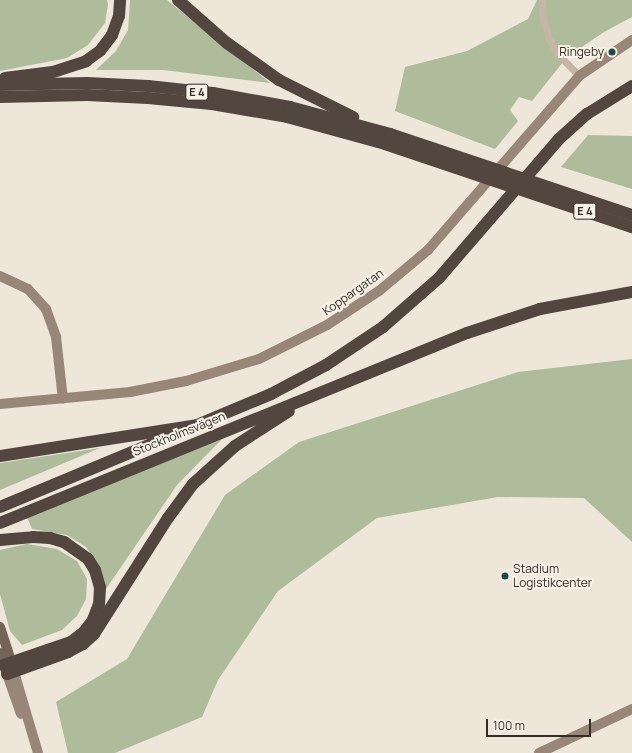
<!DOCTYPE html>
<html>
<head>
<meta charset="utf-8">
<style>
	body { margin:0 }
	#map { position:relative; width:632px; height:753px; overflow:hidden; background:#eee6d9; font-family:Manrope,sans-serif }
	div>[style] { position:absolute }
	.green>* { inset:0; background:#aebc9b }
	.street>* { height:7px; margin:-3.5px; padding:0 3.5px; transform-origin:3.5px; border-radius:3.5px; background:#c5b6a6 }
	.secondary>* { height:10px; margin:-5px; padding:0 5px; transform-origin:5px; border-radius:5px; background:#988678 }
	.primary>* { height:10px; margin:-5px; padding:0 5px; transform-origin:5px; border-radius:5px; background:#736359 }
	.highway>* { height:12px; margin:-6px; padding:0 6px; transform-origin:6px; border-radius:6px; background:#52463e }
	.dots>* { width:11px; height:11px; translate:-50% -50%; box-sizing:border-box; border:2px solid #f7f0e5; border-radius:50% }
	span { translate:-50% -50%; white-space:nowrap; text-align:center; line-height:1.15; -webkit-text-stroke:4px #f7f0e5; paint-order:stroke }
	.shield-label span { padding:1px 3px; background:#f7f0e5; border:1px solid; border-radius:3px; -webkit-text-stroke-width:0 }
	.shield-label { font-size:11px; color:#322b26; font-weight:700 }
	.poi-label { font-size:12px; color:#322b26 }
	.right { translate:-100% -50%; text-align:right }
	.left { translate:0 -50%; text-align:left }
	.street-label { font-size:12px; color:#322b26 }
	.scale { position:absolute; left:486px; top:719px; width:105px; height:18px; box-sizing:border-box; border:2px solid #322b26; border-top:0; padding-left:5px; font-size:12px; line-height:14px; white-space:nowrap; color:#322b26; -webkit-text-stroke:3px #f7f0e5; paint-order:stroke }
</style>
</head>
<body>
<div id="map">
	<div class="green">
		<i style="clip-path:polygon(0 0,107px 0,108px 4px,105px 23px,88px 45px,67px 58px,0 71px)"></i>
		<i style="clip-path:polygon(130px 0,167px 0,270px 83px,163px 70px,96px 70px,116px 51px,128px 30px)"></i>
		<i style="clip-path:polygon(537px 0,632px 0,632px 17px,604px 32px,567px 57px,532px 101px,519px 97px,510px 110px,518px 121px,495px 149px,395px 111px,405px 67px,467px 51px,528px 19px)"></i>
		<i style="clip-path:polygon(588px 135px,632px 136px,632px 189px,561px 167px)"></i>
		<i style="clip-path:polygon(632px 359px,632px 542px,584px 498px,498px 497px,377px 518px,278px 591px,218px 680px,202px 717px,115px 753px,68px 753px,56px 702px,127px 659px,225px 495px,299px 442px,518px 372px)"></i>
		<i style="clip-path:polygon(222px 439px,177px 485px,106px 589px,96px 562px,86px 547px,67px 535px,32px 529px,27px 517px)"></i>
		<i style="clip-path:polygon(100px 448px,0 490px,0 463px)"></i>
		<i style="clip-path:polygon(27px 544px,57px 549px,77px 561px,87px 579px,86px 599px,77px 616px,62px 630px,22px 645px,10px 631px,0 594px,0 550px)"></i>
	</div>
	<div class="street">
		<i style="left:542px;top:0;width:14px;rotate:90deg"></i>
		<i style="left:542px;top:14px;width:24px;rotate:75deg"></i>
		<i style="left:548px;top:37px;width:18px;rotate:61deg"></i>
		<i style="left:557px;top:53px;width:32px;rotate:46deg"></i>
	</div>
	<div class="secondary">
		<i style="left:0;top:276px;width:31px;rotate:25deg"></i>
		<i style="left:28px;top:289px;width:27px;rotate:48deg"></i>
		<i style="left:46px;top:309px;width:30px;rotate:70deg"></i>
		<i style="left:56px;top:337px;width:62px;rotate:83.6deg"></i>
		<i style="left:0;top:404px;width:131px;rotate:-5.3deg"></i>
		<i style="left:130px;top:392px;width:57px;rotate:-11.1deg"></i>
		<i style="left:186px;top:381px;width:76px;rotate:-16.8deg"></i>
		<i style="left:259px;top:359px;width:76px;rotate:-26.6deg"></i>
		<i style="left:327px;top:325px;width:62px;rotate:-33.2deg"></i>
		<i style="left:379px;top:291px;width:64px;rotate:-39.9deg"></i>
		<i style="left:428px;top:250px;width:230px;rotate:-49deg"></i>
		<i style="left:579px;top:76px;width:64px;rotate:-34.2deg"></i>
		<i style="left:14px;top:672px;width:84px;rotate:73.5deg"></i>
		<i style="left:7px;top:674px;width:42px;rotate:70.7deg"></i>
		<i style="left:539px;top:753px;width:103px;rotate:-25.3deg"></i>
	</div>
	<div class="primary">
		<i style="left:0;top:627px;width:45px;rotate:72deg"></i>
		<i style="left:0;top:653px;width:20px;rotate:72deg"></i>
	</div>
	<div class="highway">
		<i style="left:178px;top:0;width:65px;rotate:41.3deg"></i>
		<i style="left:227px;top:43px;width:64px;rotate:35.4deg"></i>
		<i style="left:279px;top:80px;width:83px;rotate:26.6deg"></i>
		<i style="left:5px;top:78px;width:48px;rotate:-7.1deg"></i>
		<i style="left:53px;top:72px;width:35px;rotate:-18deg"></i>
		<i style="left:86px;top:61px;width:17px;rotate:-36deg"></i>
		<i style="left:100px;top:51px;width:20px;rotate:-53deg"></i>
		<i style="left:112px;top:35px;width:20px;rotate:-70deg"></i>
		<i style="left:119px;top:16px;width:16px;rotate:-86deg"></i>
		<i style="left:0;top:85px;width:87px;rotate:-1.3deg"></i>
		<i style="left:87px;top:83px;width:61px;rotate:2.8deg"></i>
		<i style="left:148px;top:86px;width:65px;rotate:6.1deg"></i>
		<i style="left:213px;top:93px;width:78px;rotate:10.3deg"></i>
		<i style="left:290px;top:107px;width:104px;rotate:15.1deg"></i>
		<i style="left:390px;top:134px;width:255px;rotate:18.5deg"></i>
		<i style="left:0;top:97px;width:87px;rotate:-1.3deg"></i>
		<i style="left:87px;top:95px;width:61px;rotate:2.8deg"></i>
		<i style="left:148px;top:98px;width:64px;rotate:5.4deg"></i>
		<i style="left:212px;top:104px;width:76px;rotate:9.8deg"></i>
		<i style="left:287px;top:117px;width:102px;rotate:15.4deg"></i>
		<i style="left:385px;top:144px;width:261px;rotate:18.6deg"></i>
		<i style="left:0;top:456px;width:199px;rotate:-8.9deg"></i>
		<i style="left:197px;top:425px;width:80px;rotate:-22.7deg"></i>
		<i style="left:271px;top:394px;width:62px;rotate:-27.8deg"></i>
		<i style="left:326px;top:365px;width:69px;rotate:-33.7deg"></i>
		<i style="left:383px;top:327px;width:74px;rotate:-41.2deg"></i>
		<i style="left:439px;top:278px;width:184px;rotate:-49.2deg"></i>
		<i style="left:559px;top:139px;width:38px;rotate:-42deg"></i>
		<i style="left:587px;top:114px;width:53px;rotate:-31.9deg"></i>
		<i style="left:0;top:507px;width:193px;rotate:-22.6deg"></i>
		<i style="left:0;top:523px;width:504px;rotate:-22.14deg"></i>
		<i style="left:467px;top:333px;width:77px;rotate:-18.2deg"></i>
		<i style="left:540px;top:309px;width:94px;rotate:-10.5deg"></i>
		<i style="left:0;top:540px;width:33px;rotate:-5deg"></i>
		<i style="left:33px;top:537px;width:17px;rotate:3deg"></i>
		<i style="left:50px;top:538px;width:15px;rotate:16deg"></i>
		<i style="left:64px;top:542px;width:29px;rotate:35deg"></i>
		<i style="left:88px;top:559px;width:13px;rotate:58deg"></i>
		<i style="left:95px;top:570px;width:18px;rotate:74deg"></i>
		<i style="left:100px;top:587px;width:17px;rotate:93deg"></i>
		<i style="left:99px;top:604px;width:17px;rotate:111deg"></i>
		<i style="left:93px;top:620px;width:15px;rotate:127deg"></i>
		<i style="left:84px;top:632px;width:16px;rotate:142deg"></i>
		<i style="left:71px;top:642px;width:71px;rotate:161.1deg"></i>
		<i style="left:7px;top:674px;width:65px;rotate:-19.8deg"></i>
		<i style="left:68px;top:652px;width:17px;rotate:-28deg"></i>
		<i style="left:83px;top:644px;width:15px;rotate:-42deg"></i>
		<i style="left:94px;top:634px;width:138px;rotate:-57.5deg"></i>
		<i style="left:168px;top:518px;width:42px;rotate:-53.7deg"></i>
		<i style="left:193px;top:484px;width:57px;rotate:-42.1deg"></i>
		<i style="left:235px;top:446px;width:64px;rotate:-32.9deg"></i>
	</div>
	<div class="dots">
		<i style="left:612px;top:52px;background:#20494f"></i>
		<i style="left:505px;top:576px;background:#20494f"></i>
	</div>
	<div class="shield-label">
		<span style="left:197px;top:92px">E 4</span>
		<span style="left:585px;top:211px">E 4</span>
	</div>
	<div class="poi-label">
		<span class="right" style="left:604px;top:52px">Ringeby</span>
		<span class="left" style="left:513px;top:576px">Stadium<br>Logistikcenter</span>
	</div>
	<div class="street-label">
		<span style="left:353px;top:292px;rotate:-35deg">Koppargatan</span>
		<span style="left:179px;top:434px;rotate:-22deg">Stockholmsvägen</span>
	</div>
	<div class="scale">100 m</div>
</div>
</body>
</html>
